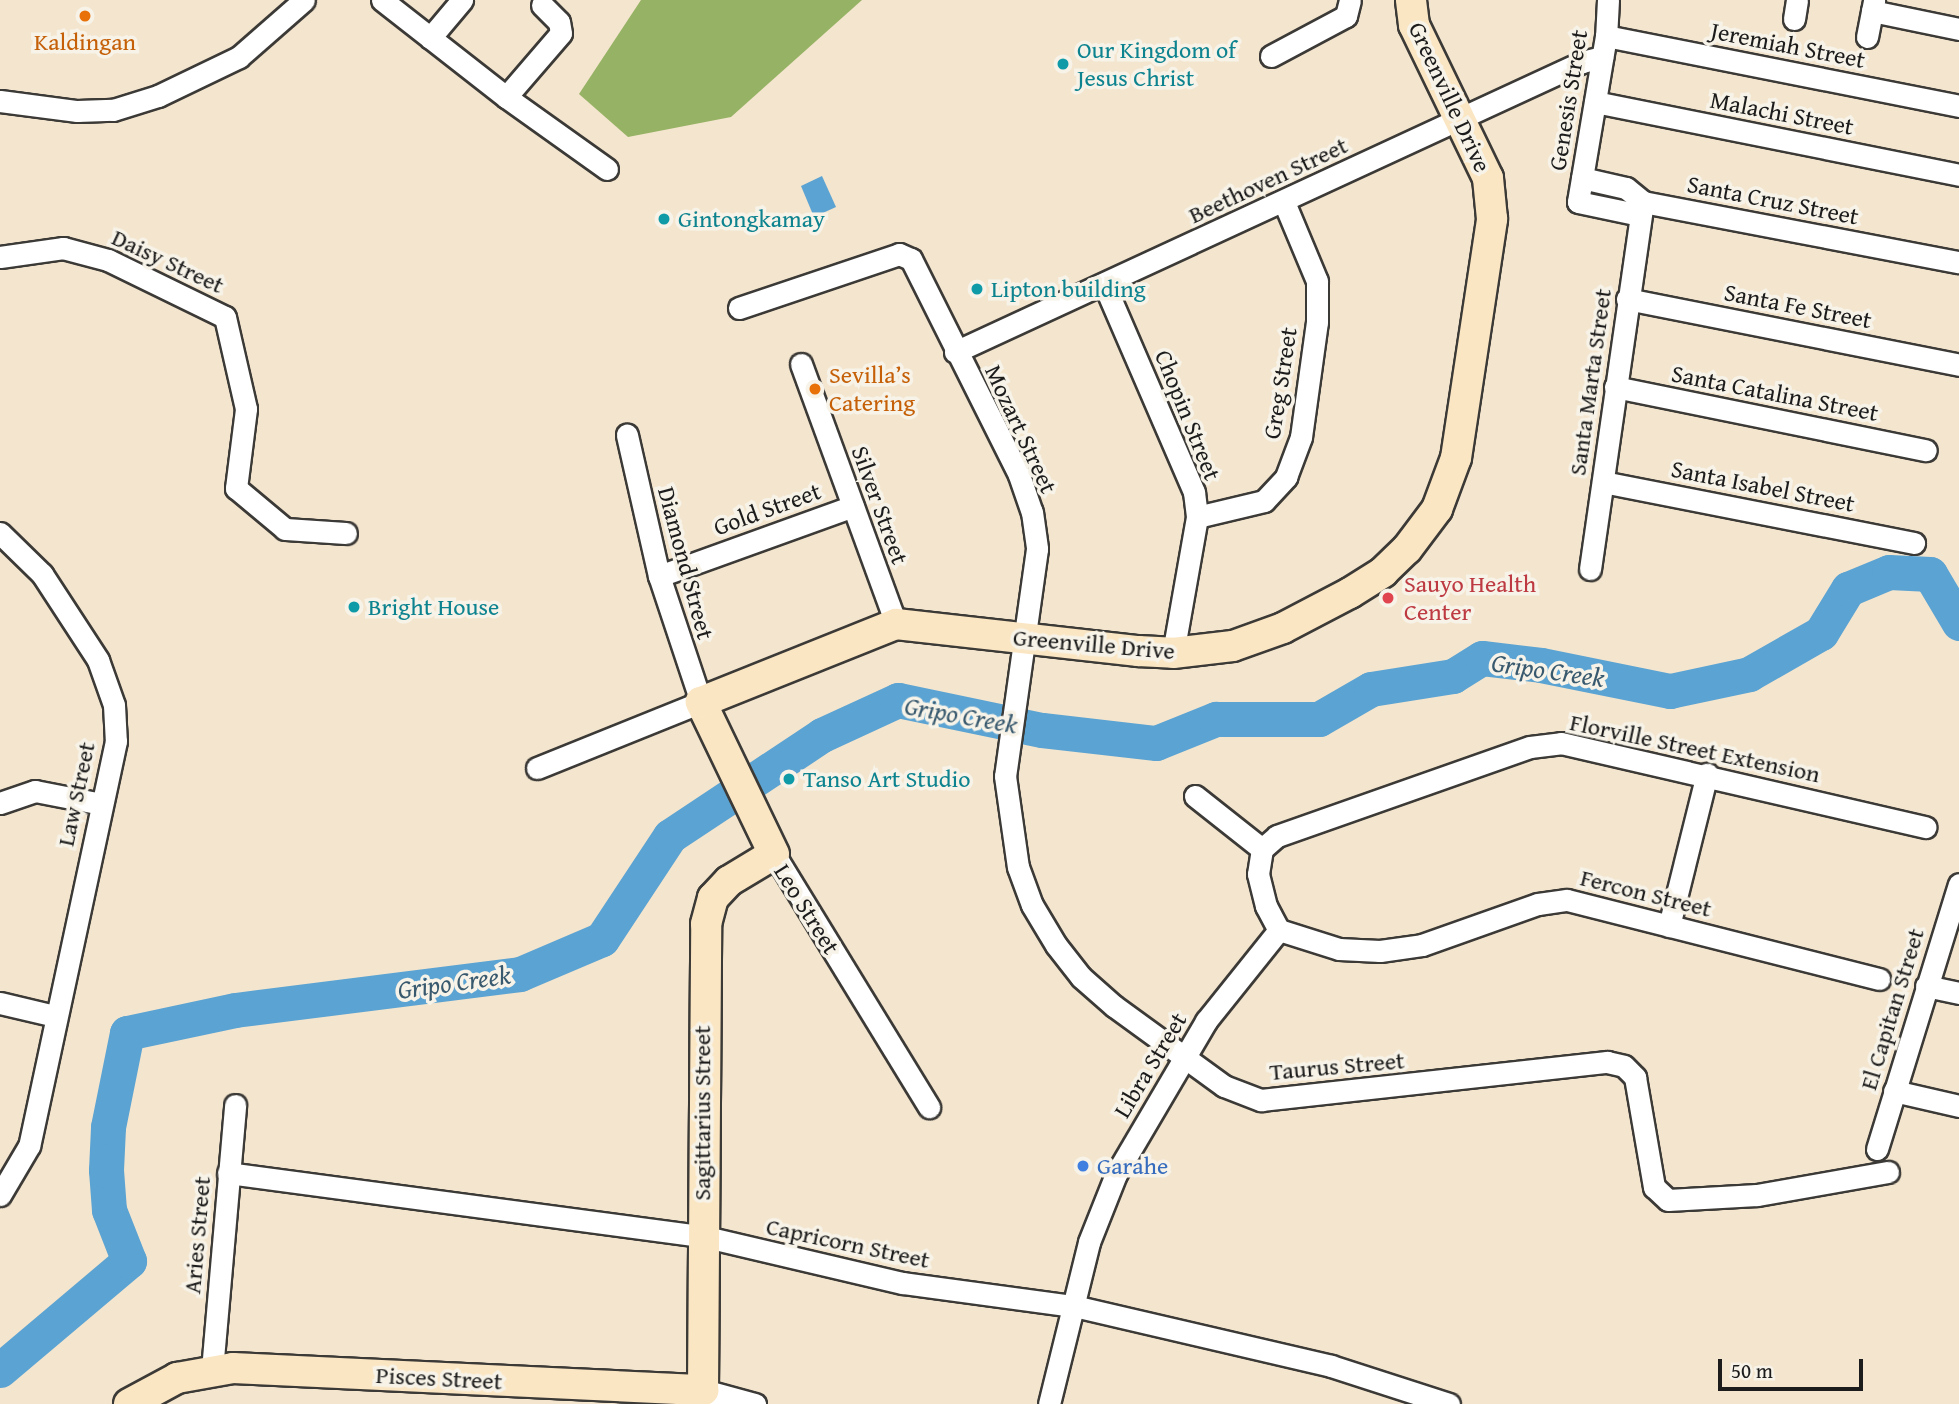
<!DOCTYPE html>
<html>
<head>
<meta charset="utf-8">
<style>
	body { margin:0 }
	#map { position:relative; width:1959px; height:1404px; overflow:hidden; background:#f4e5ce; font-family:"Gentium Book Plus",serif }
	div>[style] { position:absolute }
	.forest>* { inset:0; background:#96b264 }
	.water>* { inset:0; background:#5ba3d2 }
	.river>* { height:35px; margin:-17.5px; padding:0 17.5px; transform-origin:17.5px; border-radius:17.5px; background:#5ba3d2 }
	.roads { filter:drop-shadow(2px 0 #3c3a37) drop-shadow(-2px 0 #3c3a37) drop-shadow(0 2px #3c3a37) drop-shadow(0 -2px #3c3a37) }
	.street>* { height:21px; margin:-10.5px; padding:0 10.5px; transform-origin:10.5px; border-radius:10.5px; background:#fff }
	.secondary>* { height:30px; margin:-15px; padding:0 15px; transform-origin:15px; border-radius:15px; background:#fbe6c4 }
	.dots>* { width:19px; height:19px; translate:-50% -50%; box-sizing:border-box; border:4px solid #f7f3e8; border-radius:50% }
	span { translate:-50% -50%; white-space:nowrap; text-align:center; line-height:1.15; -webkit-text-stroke:7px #f7f3e8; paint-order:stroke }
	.food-label { font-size:24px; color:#c56008 }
	.left { translate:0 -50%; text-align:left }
	.street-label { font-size:24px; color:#1c1c1c }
	.culture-label { font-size:24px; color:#0d838f }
	.health-label { font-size:24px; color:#be3a42 }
	.shop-label { font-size:24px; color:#366cbe }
	.water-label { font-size:26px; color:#38596e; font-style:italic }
	.scale { position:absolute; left:1718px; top:1359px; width:145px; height:32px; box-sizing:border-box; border:4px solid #1c1c1c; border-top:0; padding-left:9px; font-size:21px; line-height:24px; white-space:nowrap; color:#1c1c1c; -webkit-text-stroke:5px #f7f3e8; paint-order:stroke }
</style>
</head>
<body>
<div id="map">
	<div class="forest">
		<i style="clip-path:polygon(641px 0,862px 0,731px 117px,628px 137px,579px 94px)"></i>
	</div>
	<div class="water">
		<i style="clip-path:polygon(822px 176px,836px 207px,814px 217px,801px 186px)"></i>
	</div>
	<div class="river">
		<i style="left:0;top:1370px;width:169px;rotate:-40.2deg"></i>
		<i style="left:129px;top:1261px;width:55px;rotate:-111.4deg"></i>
		<i style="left:109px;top:1210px;width:40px;rotate:-94.3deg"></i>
		<i style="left:106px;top:1170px;width:43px;rotate:-87.3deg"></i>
		<i style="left:108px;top:1127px;width:96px;rotate:-78.6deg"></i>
		<i style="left:127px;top:1033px;width:110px;rotate:-12deg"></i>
		<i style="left:235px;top:1010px;width:287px;rotate:-7.2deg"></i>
		<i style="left:520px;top:974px;width:89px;rotate:-23.1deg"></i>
		<i style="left:602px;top:939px;width:123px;rotate:-56.6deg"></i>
		<i style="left:670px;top:836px;width:182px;rotate:-33.6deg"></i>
		<i style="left:822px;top:735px;width:84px;rotate:-24.7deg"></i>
		<i style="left:898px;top:700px;width:147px;rotate:11.8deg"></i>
		<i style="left:1042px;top:730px;width:115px;rotate:6.5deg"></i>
		<i style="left:1156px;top:743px;width:65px;rotate:-21.8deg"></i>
		<i style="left:1216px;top:719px;width:103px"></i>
		<i style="left:1319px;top:719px;width:60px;rotate:-30deg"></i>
		<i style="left:1371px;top:689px;width:83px;rotate:-9deg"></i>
		<i style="left:1453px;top:676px;width:34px;rotate:-32deg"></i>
		<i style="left:1482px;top:658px;width:59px;rotate:6.8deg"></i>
		<i style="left:1541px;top:665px;width:132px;rotate:11.4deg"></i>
		<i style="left:1670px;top:691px;width:81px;rotate:-12.1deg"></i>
		<i style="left:1749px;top:674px;width:83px;rotate:-29.7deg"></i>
		<i style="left:1821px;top:633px;width:52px;rotate:-58.5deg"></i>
		<i style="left:1848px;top:589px;width:44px;rotate:-22.5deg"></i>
		<i style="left:1889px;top:572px;width:41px;rotate:2.8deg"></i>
		<i style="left:1930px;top:574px;width:57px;rotate:59.4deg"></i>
	</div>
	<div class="roads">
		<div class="street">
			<i style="left:382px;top:0;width:157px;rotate:38deg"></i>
			<i style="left:506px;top:97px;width:124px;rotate:35.5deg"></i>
			<i style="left:1608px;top:0;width:36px;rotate:93deg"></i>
			<i style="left:1606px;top:36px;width:168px;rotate:99.6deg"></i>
			<i style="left:1578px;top:202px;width:63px;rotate:11.8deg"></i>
			<i style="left:1872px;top:11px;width:89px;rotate:11.7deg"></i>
			<i style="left:1794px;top:19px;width:19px;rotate:-81deg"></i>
			<i style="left:1606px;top:36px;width:360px;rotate:11.2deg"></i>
			<i style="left:1867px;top:37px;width:38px;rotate:-79deg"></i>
			<i style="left:430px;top:38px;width:50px;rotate:-49.9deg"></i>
			<i style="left:1271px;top:56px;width:85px;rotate:-28.1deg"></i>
			<i style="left:1346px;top:16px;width:16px;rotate:-76deg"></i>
			<i style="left:506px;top:97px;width:84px;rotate:-49.3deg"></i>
			<i style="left:561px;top:33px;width:11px;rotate:-100deg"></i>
			<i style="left:559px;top:22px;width:24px;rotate:-135deg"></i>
			<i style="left:0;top:101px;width:78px;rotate:7.4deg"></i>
			<i style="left:77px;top:111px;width:36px;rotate:-2deg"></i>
			<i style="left:113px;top:110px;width:47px;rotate:-17.3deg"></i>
			<i style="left:158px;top:96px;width:90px;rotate:-25.7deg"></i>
			<i style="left:239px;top:57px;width:86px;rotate:-41.2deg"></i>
			<i style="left:1595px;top:102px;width:371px;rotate:11.3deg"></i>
			<i style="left:1582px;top:178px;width:45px;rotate:12.8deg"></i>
			<i style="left:1626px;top:188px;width:22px;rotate:39deg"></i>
			<i style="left:1643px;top:202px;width:322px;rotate:10.8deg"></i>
			<i style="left:0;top:257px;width:64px;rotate:-8.1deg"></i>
			<i style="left:63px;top:248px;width:47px;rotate:14.9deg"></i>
			<i style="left:108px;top:260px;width:130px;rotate:26deg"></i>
			<i style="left:225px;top:317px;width:94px;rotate:77.1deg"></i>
			<i style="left:246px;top:409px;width:80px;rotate:97.2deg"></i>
			<i style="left:236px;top:488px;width:64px;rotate:39.9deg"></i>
			<i style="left:285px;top:529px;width:61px;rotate:3.8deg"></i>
			<i style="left:1104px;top:284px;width:227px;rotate:66.6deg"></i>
			<i style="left:1194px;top:492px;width:25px;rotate:83deg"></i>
			<i style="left:1197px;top:517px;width:138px;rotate:100deg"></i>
			<i style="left:1627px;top:299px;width:338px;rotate:11.2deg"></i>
			<i style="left:739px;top:308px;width:169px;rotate:-18.6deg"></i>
			<i style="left:899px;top:254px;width:13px;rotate:23deg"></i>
			<i style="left:911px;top:259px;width:241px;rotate:63.4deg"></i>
			<i style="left:1019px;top:475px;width:39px;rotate:71deg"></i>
			<i style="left:1032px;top:512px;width:37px;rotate:82deg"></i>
			<i style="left:1037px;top:549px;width:229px;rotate:98deg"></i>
			<i style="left:1005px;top:776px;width:92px;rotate:81.9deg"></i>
			<i style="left:1018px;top:867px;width:40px;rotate:69.8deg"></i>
			<i style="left:1032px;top:905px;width:47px;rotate:59deg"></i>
			<i style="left:1056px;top:945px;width:41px;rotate:52deg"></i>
			<i style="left:1081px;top:977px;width:44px;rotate:41.3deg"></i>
			<i style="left:1114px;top:1006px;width:136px;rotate:36deg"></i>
			<i style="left:1224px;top:1086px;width:40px;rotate:21deg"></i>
			<i style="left:1261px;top:1100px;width:348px;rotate:-6.3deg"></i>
			<i style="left:1607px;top:1062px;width:17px;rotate:13deg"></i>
			<i style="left:1624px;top:1066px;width:16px;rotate:45deg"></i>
			<i style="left:1635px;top:1077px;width:112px;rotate:80.2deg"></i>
			<i style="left:1654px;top:1187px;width:19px;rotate:43deg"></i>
			<i style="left:1668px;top:1200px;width:89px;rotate:-3.2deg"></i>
			<i style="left:1757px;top:1195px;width:133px;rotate:-10deg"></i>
			<i style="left:955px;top:352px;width:691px;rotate:-24.82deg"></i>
			<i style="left:1582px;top:62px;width:21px;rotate:-14deg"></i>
			<i style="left:801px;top:364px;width:277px;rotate:69.9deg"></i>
			<i style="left:1615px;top:387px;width:317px;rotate:11.5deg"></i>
			<i style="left:1603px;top:482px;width:317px;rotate:11.1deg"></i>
			<i style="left:1197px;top:517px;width:69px;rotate:-13.4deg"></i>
			<i style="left:1264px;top:501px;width:33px;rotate:-47deg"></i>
			<i style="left:1286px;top:477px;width:43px;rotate:-69.4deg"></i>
			<i style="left:1301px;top:437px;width:116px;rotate:-82.1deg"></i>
			<i style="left:1317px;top:322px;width:41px;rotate:-90deg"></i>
			<i style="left:1317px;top:281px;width:86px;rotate:-112.7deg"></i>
			<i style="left:0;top:533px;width:59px;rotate:44.3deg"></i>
			<i style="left:42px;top:574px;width:103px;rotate:56.9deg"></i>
			<i style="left:98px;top:660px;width:48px;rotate:70.4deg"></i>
			<i style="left:114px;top:705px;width:36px;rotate:87deg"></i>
			<i style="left:116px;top:741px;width:414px;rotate:102.1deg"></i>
			<i style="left:29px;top:1146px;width:57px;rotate:120.6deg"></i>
			<i style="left:1590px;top:569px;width:371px;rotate:-81.8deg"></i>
			<i style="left:659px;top:576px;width:206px;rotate:-19.8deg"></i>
			<i style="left:537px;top:768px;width:177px;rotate:-21.9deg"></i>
			<i style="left:701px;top:702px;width:133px;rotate:-108.4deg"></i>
			<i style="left:659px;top:576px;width:145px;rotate:-102.8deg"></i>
			<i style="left:1195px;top:796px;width:85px;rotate:38.3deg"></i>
			<i style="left:0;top:803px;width:37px;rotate:-19deg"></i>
			<i style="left:35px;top:791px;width:68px;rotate:11deg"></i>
			<i style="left:1262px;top:849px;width:20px;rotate:-41deg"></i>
			<i style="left:1277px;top:836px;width:268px;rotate:-19.4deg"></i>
			<i style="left:1530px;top:747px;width:31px;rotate:-7deg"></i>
			<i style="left:1561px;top:743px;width:374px;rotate:13deg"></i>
			<i style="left:1262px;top:849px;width:25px;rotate:99deg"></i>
			<i style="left:1258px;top:874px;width:33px;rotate:76deg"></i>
			<i style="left:1266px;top:906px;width:27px;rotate:62deg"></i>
			<i style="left:774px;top:854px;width:297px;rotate:58.5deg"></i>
			<i style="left:1669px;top:926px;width:157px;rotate:-76deg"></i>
			<i style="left:1279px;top:930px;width:63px;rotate:17.6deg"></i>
			<i style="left:1339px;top:949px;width:41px;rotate:2.8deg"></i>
			<i style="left:1380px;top:951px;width:42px;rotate:-8.1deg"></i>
			<i style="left:1422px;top:945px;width:123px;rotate:-19.5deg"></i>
			<i style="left:1538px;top:904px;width:29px;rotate:-8deg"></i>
			<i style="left:1567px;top:900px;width:322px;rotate:14.2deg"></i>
			<i style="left:1926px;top:986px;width:34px;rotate:12deg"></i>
			<i style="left:0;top:1003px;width:57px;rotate:13.3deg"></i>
			<i style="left:1894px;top:1091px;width:67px;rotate:13deg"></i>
			<i style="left:1877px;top:1149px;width:277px;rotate:-72.8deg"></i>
			<i style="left:228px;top:1173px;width:478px;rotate:7.6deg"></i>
			<i style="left:702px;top:1236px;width:206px;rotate:13.2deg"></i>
			<i style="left:903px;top:1283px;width:173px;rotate:7.7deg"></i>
			<i style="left:1074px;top:1306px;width:264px;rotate:13.1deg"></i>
			<i style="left:1331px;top:1366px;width:124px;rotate:17.9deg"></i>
			<i style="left:212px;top:1370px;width:266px;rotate:-85deg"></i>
			<i style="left:703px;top:1404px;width:14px;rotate:-90deg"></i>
			<i style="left:703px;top:1390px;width:54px;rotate:15.1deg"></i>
			<i style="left:1049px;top:1404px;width:167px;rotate:-76.1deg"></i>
			<i style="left:1089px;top:1242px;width:73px;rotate:-68.3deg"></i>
			<i style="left:1116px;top:1174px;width:178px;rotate:-59.5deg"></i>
			<i style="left:1206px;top:1021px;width:117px;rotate:-51.3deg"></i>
		</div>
		<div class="secondary">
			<i style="left:129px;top:1404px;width:55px;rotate:-28.4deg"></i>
			<i style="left:177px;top:1378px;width:57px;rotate:-10.1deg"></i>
			<i style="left:233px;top:1368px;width:471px;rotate:2.7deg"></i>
			<i style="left:703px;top:1390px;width:466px;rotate:-89.6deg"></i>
			<i style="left:706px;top:924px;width:27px;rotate:-75deg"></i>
			<i style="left:713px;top:898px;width:23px;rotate:-47deg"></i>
			<i style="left:729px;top:881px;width:52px;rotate:-31deg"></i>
			<i style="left:774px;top:854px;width:169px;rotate:-115.7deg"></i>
			<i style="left:701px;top:702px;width:210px;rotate:-21.8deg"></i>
			<i style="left:896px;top:624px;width:244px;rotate:6.4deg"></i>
			<i style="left:1138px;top:651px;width:35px;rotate:3deg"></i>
			<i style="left:1173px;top:653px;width:60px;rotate:-6.7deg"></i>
			<i style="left:1233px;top:646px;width:53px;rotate:-19.8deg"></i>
			<i style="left:1283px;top:628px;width:76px;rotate:-27.6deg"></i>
			<i style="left:1350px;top:593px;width:39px;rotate:-32deg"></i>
			<i style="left:1383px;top:572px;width:33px;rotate:-44deg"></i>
			<i style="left:1407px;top:549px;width:50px;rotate:-53.1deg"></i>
			<i style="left:1437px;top:509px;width:54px;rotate:-69.6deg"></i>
			<i style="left:1456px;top:458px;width:242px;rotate:-81.4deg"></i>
			<i style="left:1492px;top:219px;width:41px;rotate:-95.6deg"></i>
			<i style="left:1488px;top:178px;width:170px;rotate:-115.8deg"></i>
			<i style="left:1414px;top:25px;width:25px;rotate:-97deg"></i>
		</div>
	</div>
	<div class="dots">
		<i style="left:85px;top:16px;background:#e8710a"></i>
		<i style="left:1063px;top:64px;background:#0f9aa8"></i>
		<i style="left:664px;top:219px;background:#0f9aa8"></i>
		<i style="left:977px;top:289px;background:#0f9aa8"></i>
		<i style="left:815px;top:389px;background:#e8710a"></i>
		<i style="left:1388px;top:598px;background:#e0444e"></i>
		<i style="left:354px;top:607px;background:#0f9aa8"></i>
		<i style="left:789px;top:779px;background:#0f9aa8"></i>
		<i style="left:1083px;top:1166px;background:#3f7fe0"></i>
	</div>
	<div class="food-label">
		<span style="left:85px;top:42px">Kaldingan</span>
		<span class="left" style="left:829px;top:389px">Sevilla’s<br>Catering</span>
	</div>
	<div class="street-label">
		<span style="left:1788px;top:45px;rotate:11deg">Jeremiah Street</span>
		<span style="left:1450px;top:97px;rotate:65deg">Greenville Drive</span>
		<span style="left:1568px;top:100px;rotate:-81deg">Genesis Street</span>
		<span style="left:1782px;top:113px;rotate:11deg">Malachi Street</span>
		<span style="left:1268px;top:180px;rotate:-25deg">Beethoven Street</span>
		<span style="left:1773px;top:200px;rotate:11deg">Santa Cruz Street</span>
		<span style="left:168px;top:261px;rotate:25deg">Daisy Street</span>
		<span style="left:1798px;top:306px;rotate:11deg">Santa Fe Street</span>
		<span style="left:1590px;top:382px;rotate:-82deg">Santa Marta Street</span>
		<span style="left:1280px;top:383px;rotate:-81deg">Greg Street</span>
		<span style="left:1775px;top:393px;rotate:11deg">Santa Catalina Street</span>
		<span style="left:1188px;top:415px;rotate:68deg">Chopin Street</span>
		<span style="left:1021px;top:429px;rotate:65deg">Mozart Street</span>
		<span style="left:1763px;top:486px;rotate:11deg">Santa Isabel Street</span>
		<span style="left:880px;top:505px;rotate:70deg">Silver Street</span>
		<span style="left:767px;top:509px;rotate:-20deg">Gold Street</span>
		<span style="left:686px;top:563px;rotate:75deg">Diamond Street</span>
		<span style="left:1094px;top:644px;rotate:5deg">Greenville Drive</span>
		<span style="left:1695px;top:748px;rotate:12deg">Florville Street Extension</span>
		<span style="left:76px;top:794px;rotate:-78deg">Law Street</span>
		<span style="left:1646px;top:893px;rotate:14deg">Fercon Street</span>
		<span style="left:807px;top:909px;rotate:58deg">Leo Street</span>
		<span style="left:1892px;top:1009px;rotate:-73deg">El Capitan Street</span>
		<span style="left:1150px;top:1065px;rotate:-59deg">Libra Street</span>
		<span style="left:1337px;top:1066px;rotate:-5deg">Taurus Street</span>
		<span style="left:702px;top:1113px;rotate:-90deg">Sagittarius Street</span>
		<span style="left:197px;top:1235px;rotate:-85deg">Aries Street</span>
		<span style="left:848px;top:1243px;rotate:12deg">Capricorn Street</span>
		<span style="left:439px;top:1378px;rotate:3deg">Pisces Street</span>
	</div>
	<div class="culture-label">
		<span class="left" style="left:1077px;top:64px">Our Kingdom of<br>Jesus Christ</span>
		<span class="left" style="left:678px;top:219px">Gintongkamay</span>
		<span class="left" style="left:991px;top:289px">Lipton building</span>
		<span class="left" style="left:368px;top:607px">Bright House</span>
		<span class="left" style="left:803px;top:779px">Tanso Art Studio</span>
	</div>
	<div class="health-label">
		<span class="left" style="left:1404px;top:598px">Sauyo Health<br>Center</span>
	</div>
	<div class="shop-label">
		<span class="left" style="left:1097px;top:1166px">Garahe</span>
	</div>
	<div class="water-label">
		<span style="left:1548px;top:670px;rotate:8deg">Gripo Creek</span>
		<span style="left:961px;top:715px;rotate:10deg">Gripo Creek</span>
		<span style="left:454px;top:982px;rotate:-8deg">Gripo Creek</span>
	</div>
	<div class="scale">50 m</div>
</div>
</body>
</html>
